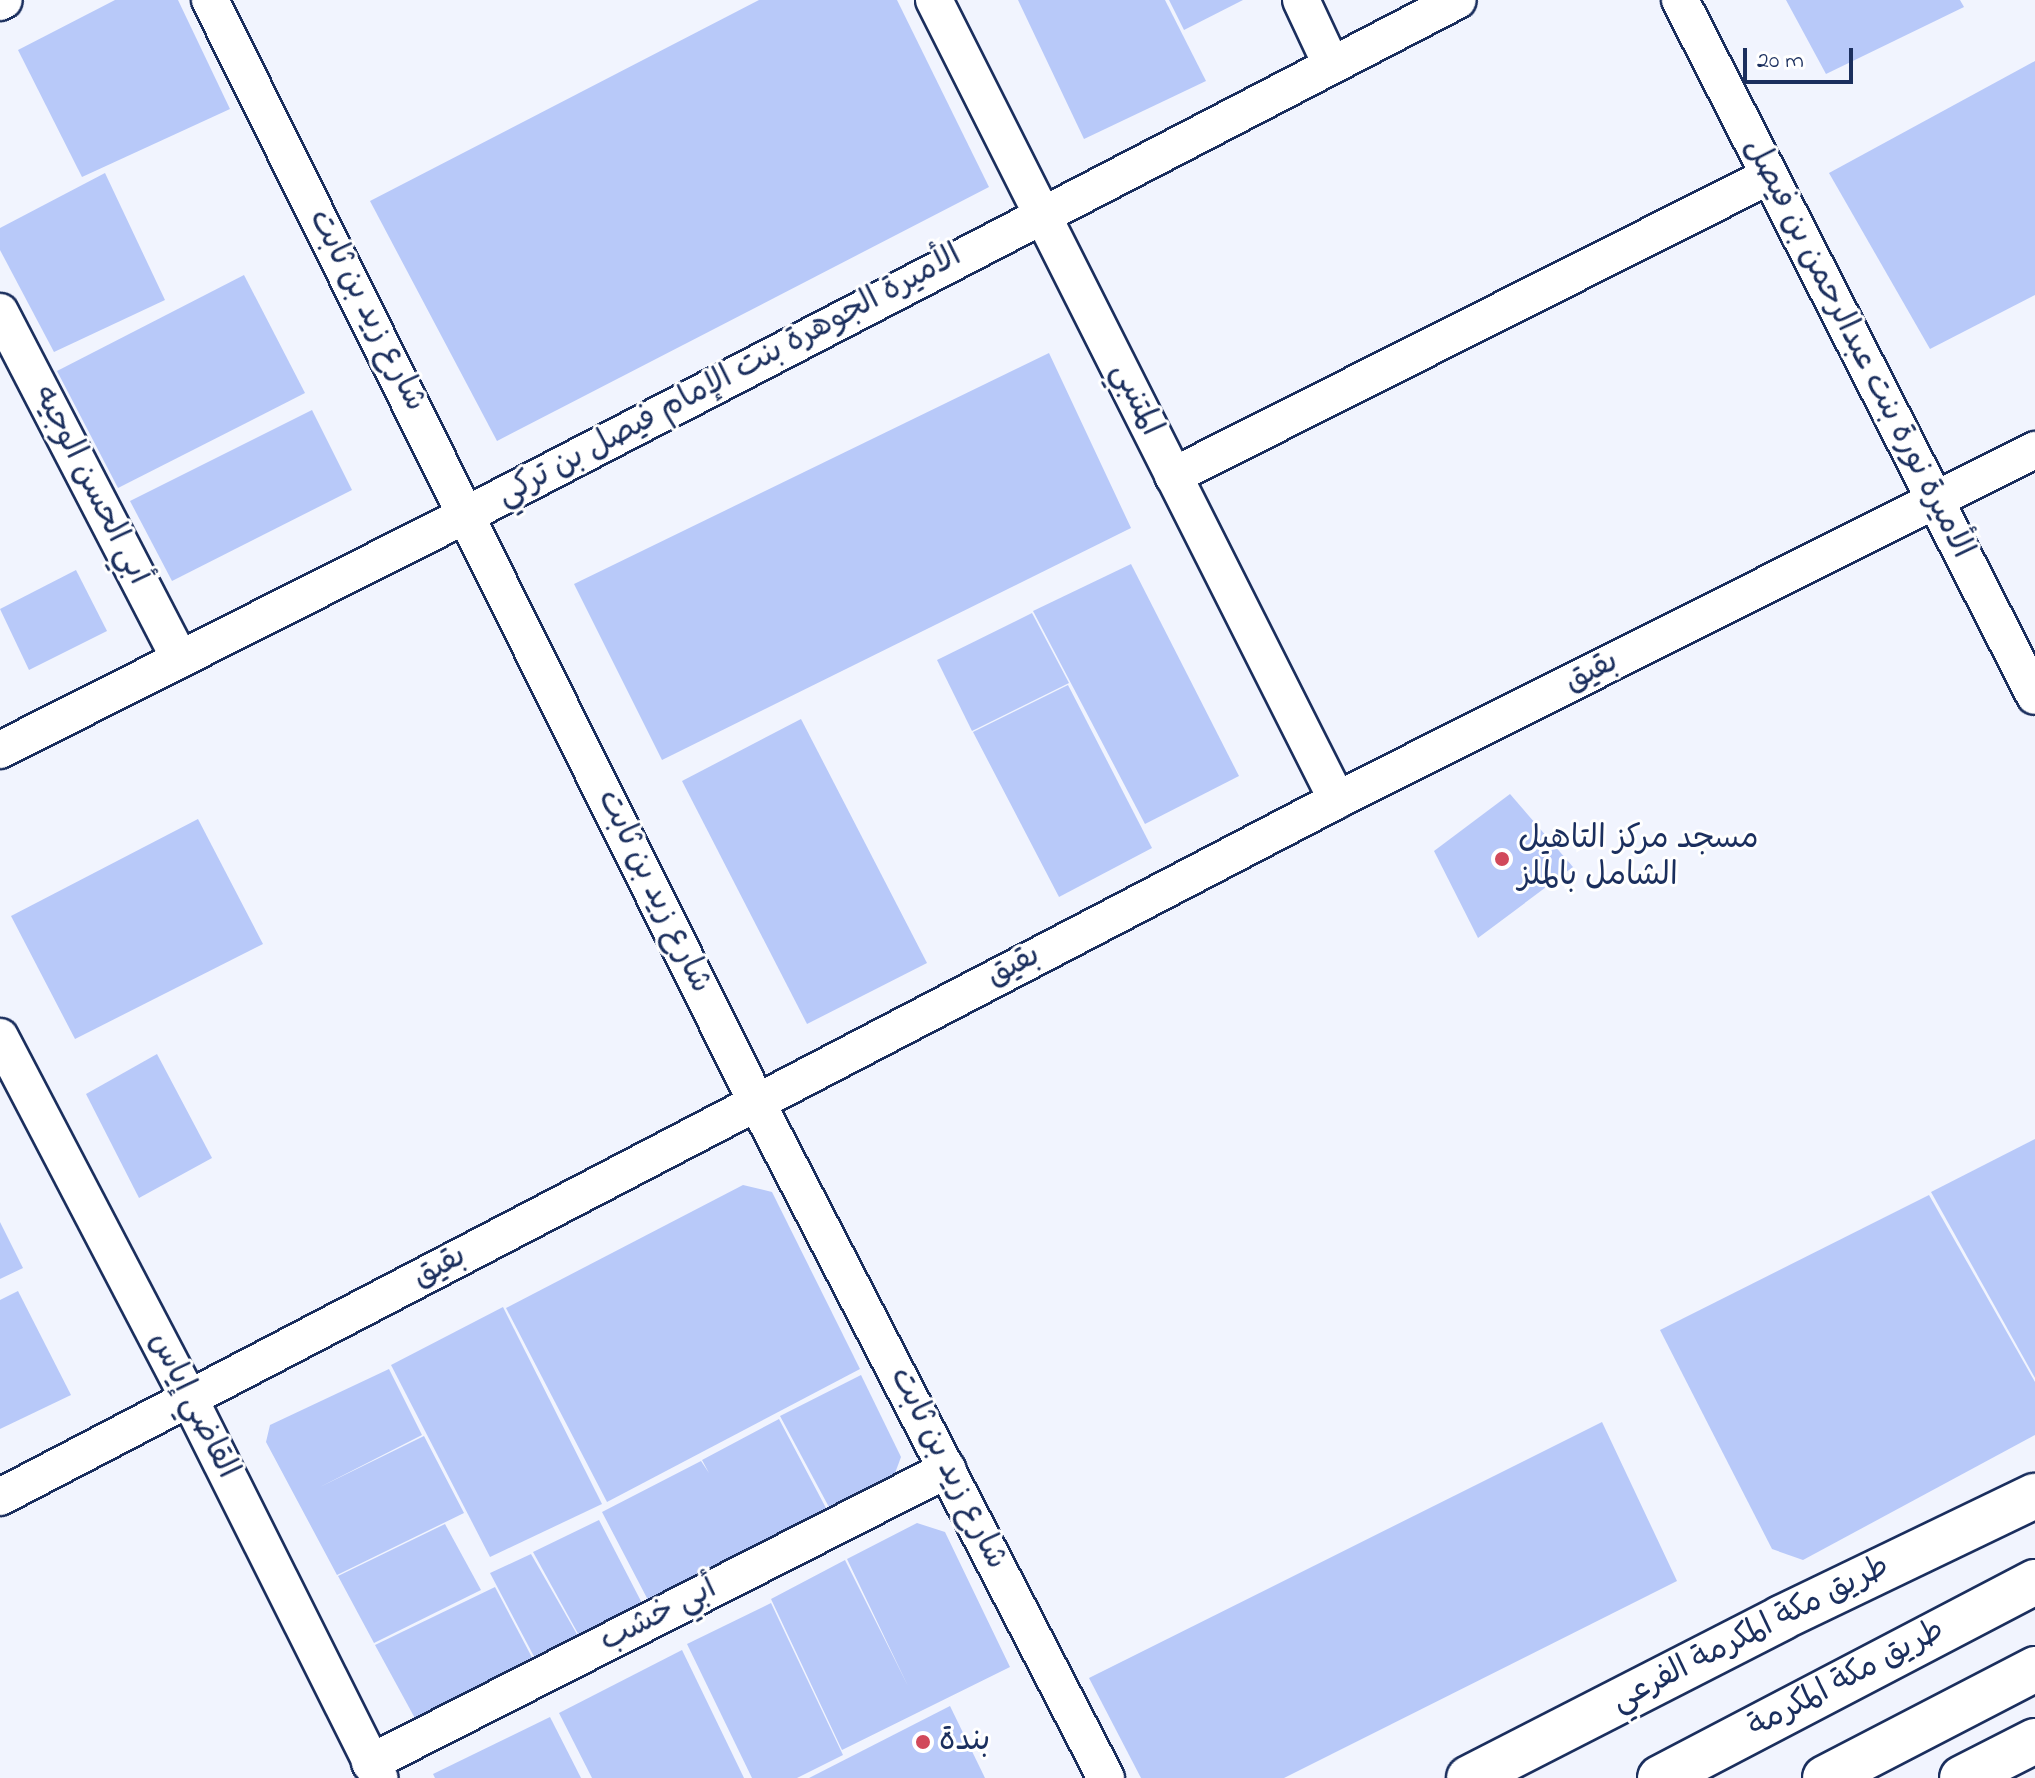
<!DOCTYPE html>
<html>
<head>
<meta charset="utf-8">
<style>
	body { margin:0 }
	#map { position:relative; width:2035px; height:1778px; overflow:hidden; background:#f1f4fe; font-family:"Indie Flower","Playpen Sans Arabic",sans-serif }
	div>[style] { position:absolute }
	.building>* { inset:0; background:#b8c9f9 }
	.roads { filter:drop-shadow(2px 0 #1b2f5e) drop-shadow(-2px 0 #1b2f5e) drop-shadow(0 2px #1b2f5e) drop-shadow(0 -2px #1b2f5e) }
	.minor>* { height:36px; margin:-18px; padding:0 18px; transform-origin:18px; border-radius:18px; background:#fff }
	.major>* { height:44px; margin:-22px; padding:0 22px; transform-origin:22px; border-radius:22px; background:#fff }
	.highway>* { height:44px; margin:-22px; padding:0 22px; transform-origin:22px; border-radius:22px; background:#fff }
	.dots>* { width:22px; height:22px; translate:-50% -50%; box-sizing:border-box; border:4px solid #fff; border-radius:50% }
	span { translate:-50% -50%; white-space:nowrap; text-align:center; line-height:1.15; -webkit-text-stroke:6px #fff; paint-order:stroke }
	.street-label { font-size:32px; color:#1b2f5e }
	.poi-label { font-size:32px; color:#1b2f5e }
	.left { translate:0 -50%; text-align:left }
	.scale { position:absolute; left:1743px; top:48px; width:110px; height:36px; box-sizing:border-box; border:4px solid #1b2f5e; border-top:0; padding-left:10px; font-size:24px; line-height:28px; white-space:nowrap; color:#1b2f5e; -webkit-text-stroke:6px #fff; paint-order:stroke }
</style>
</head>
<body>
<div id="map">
	<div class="building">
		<i style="clip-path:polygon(115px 0,178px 0,230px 109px,82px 177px,18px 50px)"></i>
		<i style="clip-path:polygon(759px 0,897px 0,989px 187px,497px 441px,370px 201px)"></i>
		<i style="clip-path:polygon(1018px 0,1165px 0,1206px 81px,1084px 139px)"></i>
		<i style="clip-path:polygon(1169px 0,1243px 0,1184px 30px)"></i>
		<i style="clip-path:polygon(1786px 0,1960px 0,1964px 7px,1826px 74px)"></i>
		<i style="clip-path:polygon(2035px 61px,2035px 295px,1930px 349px,1829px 173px)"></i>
		<i style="clip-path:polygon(105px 173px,165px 300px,54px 352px,0 250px,0 228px)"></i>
		<i style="clip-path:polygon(244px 275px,305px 393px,118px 488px,57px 371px)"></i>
		<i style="clip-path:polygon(1049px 353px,1131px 528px,662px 760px,574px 584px)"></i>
		<i style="clip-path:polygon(312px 410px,352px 490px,172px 581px,130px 501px)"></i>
		<i style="clip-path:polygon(1131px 564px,1239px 776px,1145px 824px,1033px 611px)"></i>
		<i style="clip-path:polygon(76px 570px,107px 631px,29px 670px,0 609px)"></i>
		<i style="clip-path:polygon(1032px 613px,1069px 683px,972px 731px,937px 660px)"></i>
		<i style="clip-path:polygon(1068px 685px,1152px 848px,1059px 897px,973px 732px)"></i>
		<i style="clip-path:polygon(801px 719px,927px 963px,807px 1024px,682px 781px)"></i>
		<i style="clip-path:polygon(1510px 794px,1573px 867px,1478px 938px,1434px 851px)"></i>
		<i style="clip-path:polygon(198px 819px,263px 944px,75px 1039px,11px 916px)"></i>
		<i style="clip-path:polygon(157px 1054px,212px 1158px,139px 1198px,86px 1094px)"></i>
		<i style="clip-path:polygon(2035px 1139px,2035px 1378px,1931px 1192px)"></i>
		<i style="clip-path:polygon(743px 1185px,772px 1192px,860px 1369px,607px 1502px,506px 1308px)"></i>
		<i style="clip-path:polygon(1929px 1195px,2035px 1382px,2035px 1435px,1803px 1560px,1772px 1549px,1660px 1330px)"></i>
		<i style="clip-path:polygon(0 1222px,23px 1268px,0 1279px)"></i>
		<i style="clip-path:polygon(18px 1291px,71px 1395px,0 1429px,0 1300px)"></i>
		<i style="clip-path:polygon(503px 1307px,602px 1504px,490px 1557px,391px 1365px)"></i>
		<i style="clip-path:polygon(389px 1369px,422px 1435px,320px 1487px,424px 1436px,464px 1513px,337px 1575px,266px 1442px,270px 1425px)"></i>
		<i style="clip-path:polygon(861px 1375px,901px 1457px,894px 1476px,830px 1509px,780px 1416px)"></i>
		<i style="clip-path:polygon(779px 1419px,827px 1510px,648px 1600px,602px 1512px,701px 1461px,709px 1473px,702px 1460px)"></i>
		<i style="clip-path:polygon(1602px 1422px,1677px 1581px,1284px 1778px,1141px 1778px,1089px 1678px)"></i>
		<i style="clip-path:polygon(599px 1520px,644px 1607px,581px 1639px,533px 1552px)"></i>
		<i style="clip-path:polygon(917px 1523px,945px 1532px,1010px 1667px,842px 1750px,771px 1599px,845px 1560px,908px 1686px,847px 1559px)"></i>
		<i style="clip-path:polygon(445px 1524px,481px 1590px,374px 1643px,338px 1576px)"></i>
		<i style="clip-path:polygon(531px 1554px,582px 1643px,538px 1664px,490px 1573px)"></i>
		<i style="clip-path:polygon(495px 1587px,536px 1665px,417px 1722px,375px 1645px)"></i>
		<i style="clip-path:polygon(771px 1603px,843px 1755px,797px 1778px,752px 1778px,687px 1644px)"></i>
		<i style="clip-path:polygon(682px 1650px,744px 1778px,592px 1778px,559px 1713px)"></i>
		<i style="clip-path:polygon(950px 1706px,985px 1778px,809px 1778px)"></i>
		<i style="clip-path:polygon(550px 1717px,581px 1778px,435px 1778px,433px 1774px)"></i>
	</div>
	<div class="roads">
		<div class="minor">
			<i style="left:210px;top:0;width:1229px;rotate:63.62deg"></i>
			<i style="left:756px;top:1101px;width:762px;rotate:62.66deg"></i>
			<i style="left:934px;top:0;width:896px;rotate:63.26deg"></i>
			<i style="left:1301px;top:0;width:71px;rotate:64.9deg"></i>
			<i style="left:1680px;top:0;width:781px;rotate:62.98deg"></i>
			<i style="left:0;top:2px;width:4px;rotate:-27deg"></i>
			<i style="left:0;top:312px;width:391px;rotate:62.6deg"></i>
			<i style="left:1173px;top:476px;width:665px;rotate:-26.72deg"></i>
			<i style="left:0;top:750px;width:524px;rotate:-26.76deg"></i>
			<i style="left:468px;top:514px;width:1115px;rotate:-27.44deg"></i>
			<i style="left:0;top:1037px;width:410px;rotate:62.4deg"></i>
			<i style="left:190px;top:1400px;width:423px;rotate:63.4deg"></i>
			<i style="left:0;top:1497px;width:1508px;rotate:-27.53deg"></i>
			<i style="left:1337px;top:800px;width:781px;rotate:-26.63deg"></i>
			<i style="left:370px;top:1763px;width:648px;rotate:-26.96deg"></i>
		</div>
		<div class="major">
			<i style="left:1469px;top:1778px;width:351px;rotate:-27.1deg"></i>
			<i style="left:1781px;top:1618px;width:282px;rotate:-25.7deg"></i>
			<i style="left:1962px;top:1778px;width:82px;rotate:-26.9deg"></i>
		</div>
		<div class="highway">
			<i style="left:1660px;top:1778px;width:423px;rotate:-27.6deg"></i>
			<i style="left:1825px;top:1778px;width:237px;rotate:-27.4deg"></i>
		</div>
	</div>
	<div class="dots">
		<i style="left:1502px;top:859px;background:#d1495b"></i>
		<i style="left:923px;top:1742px;background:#d1495b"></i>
	</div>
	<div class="street-label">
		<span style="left:366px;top:311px;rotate:63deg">شارع زيد بن ثابت</span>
		<span style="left:1857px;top:349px;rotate:63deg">الأميرة نورة بنت عبدالرحمن بن فيصل</span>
		<span style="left:730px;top:377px;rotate:-28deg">الأميرة الجوهرة بنت الإمام فيصل بن تركي</span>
		<span style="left:1135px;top:400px;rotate:64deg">المتنبي</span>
		<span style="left:90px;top:486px;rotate:63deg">أبي الحسن الوجيه</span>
		<span style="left:1592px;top:673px;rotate:-26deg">بقيق</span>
		<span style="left:653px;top:892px;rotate:64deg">شارع زيد بن ثابت</span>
		<span style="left:1014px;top:967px;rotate:-27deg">بقيق</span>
		<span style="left:440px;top:1268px;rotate:-28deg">بقيق</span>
		<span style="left:192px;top:1406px;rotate:63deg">القاضي إياس</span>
		<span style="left:947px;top:1469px;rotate:63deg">شارع زيد بن ثابت</span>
		<span style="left:659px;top:1616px;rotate:-27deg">أبي خشب</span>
		<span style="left:1751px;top:1635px;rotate:-27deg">طريق مكة المكرمة الفرعي</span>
		<span style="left:1847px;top:1680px;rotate:-28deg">طريق مكة المكرمة</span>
	</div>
	<div class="poi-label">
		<span class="left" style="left:1518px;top:859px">مسجد مركز التاهيل<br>الشامل بالملز</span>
		<span class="left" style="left:939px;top:1742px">بندة</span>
	</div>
	<div class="scale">20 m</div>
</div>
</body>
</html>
